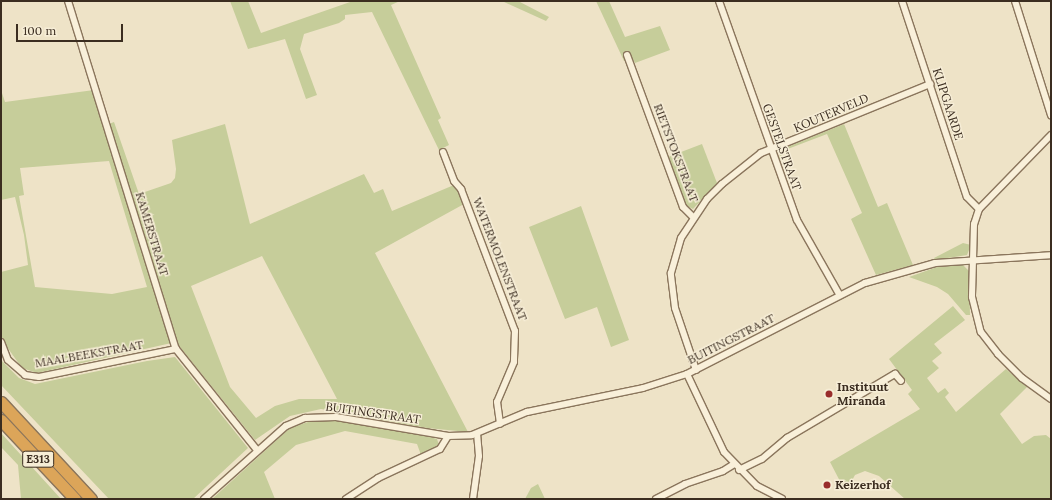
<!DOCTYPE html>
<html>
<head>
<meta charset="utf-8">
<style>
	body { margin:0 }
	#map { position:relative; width:1052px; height:500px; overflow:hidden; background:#eee3c7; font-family:Lora,serif }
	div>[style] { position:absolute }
	.green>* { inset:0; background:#c6cd9a }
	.roads { filter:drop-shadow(1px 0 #8a755c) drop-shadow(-1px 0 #8a755c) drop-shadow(0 1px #8a755c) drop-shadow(0 -1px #8a755c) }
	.street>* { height:6px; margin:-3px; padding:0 3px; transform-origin:3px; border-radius:3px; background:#f9f0da }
	.highway>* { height:11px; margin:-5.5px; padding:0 5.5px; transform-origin:5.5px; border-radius:5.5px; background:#dca559 }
	.dots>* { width:11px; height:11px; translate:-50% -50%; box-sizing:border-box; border:2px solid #f6edd6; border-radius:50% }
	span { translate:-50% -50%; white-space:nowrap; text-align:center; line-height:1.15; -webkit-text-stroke:3px #f6edd6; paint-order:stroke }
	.shield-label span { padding:1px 3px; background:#f6edd6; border:1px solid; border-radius:3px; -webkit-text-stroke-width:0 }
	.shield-label { font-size:11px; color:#3b2d20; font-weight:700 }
	.street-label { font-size:12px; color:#3b2d20 }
	.poi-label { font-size:12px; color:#3b2d20; font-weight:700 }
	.left { translate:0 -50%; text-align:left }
	.frame { position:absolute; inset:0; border:2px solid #3b2d20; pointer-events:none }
	.scale { position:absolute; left:16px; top:24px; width:107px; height:18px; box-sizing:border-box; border:2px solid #3b2d20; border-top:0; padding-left:5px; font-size:12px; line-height:14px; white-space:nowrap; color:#3b2d20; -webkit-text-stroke:3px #f6edd6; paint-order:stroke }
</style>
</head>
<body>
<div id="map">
	<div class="green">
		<i style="clip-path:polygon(230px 1px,248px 1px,261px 33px,353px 1px,400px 1px,391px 5px,441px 118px,438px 120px,449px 145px,439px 150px,372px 12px,345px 15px,345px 19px,339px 23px,304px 34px,300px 49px,317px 95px,306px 99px,285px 39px,248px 49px)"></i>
		<i style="clip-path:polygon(502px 1px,518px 1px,549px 17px,546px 21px)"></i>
		<i style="clip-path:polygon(596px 1px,609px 1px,625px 37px,660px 26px,670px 50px,635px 63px,632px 58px,624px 61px)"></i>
		<i style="clip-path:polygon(evenodd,1px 90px,5px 102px,94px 90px,106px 125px,114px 122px,139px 194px,171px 183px,175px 178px,176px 169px,172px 140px,225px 124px,250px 224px,364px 174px,374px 193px,383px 189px,392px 211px,454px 185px,460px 193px,464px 204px,375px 253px,468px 432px,427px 428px,321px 409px,290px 416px,255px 440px,176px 342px,37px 373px,22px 368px,7px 347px,1px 349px,1px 272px,28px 265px,24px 235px,15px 197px,1px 200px,1px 90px,109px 161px,147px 287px,112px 294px,35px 287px,19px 196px,24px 195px,20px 168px,109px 161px,1px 90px,262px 256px,337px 399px,299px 399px,275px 406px,256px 418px,230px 387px,191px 286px,262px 256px)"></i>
		<i style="clip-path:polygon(844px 124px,878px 207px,887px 203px,913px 265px,876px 275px,851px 219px,862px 213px,827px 134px,785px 150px,780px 160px,778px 159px,785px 148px)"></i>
		<i style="clip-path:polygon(702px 144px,717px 183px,693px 209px,685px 205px,668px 157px)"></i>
		<i style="clip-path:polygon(581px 206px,629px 340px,611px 347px,597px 307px,565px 319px,529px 227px)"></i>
		<i style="clip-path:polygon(963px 243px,971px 245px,967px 255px,935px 260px,934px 258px)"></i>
		<i style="clip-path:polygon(963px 265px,969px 271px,970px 315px,966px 315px,948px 294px,937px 287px,909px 277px,937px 267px)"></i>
		<i style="clip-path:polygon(953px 306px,965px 320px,934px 344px,942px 353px,932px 361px,939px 368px,927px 378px,938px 393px,945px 388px,949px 393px,945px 397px,956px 412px,1006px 369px,1027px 387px,1000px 414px,1022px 444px,1034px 436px,1046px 435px,1051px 439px,1051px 499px,905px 499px,879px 476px,865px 471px,855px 475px,850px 484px,843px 487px,830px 462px,920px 409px,908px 394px,912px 390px,889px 359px)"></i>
		<i style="clip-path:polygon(175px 357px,248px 448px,193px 499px,109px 499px,1px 385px,1px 360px,19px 378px,35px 384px,147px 361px)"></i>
		<i style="clip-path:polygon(322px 420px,342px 421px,430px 437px,437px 439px,439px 445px,421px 455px,417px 444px,345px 431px,296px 445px,264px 472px,275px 499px,212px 499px,290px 428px,308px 422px)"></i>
		<i style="clip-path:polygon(1px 434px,1px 433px,61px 499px,21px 499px,18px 465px,1px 447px)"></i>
		<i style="clip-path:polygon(538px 484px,545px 499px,525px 499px,531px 488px)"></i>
	</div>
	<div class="roads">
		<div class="street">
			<i style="left:68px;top:1px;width:364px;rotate:72.8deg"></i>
			<i style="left:176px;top:349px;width:129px;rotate:51.3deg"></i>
			<i style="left:719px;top:1px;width:232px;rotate:70.4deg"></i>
			<i style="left:797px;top:220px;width:85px;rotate:60.4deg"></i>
			<i style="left:902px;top:1px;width:206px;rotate:71.7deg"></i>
			<i style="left:967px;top:197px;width:17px;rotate:45deg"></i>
			<i style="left:1015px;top:1px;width:120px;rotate:72.5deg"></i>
			<i style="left:627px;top:55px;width:162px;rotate:69.8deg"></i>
			<i style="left:683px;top:207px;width:14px;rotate:45deg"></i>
			<i style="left:1051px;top:135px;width:103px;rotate:134.2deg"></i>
			<i style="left:979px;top:209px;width:16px;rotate:108deg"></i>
			<i style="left:974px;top:224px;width:73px;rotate:91.6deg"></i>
			<i style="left:972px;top:297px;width:36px;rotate:76deg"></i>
			<i style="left:981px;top:332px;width:28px;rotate:52deg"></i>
			<i style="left:998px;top:354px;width:34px;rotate:45deg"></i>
			<i style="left:1022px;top:378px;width:36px;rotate:36deg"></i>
			<i style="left:443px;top:152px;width:31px;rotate:69deg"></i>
			<i style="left:454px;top:181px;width:11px;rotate:49deg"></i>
			<i style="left:461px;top:189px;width:152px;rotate:69.2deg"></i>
			<i style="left:515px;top:331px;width:31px;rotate:92deg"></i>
			<i style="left:514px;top:362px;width:43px;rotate:113deg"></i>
			<i style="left:497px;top:402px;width:22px;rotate:82deg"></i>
			<i style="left:1px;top:342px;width:19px;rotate:69deg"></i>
			<i style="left:8px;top:360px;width:23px;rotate:41deg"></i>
			<i style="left:25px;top:375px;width:14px;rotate:8deg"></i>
			<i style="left:39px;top:377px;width:140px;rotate:-11.6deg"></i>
			<i style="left:696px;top:370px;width:65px;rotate:-108.7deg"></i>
			<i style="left:675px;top:308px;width:35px;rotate:-97deg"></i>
			<i style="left:671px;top:273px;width:36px;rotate:-74deg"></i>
			<i style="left:681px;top:238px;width:47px;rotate:-56.3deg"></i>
			<i style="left:707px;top:199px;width:21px;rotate:-45deg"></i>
			<i style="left:722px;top:184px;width:50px;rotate:-38.5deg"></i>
			<i style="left:761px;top:153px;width:183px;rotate:-22.2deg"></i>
			<i style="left:687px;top:374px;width:86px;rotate:64.6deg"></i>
			<i style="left:724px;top:452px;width:47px;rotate:45.9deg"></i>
			<i style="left:757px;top:486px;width:28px;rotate:27deg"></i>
			<i style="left:739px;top:470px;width:25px;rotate:-26deg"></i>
			<i style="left:762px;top:459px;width:33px;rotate:-40deg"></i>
			<i style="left:787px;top:438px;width:126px;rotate:-30.7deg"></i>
			<i style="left:895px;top:374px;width:9px;rotate:49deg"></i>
			<i style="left:204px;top:499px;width:110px;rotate:-41.7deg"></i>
			<i style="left:286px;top:426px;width:21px;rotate:-23deg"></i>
			<i style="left:305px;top:418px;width:31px;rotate:-2deg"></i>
			<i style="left:336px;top:417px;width:114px;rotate:9.6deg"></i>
			<i style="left:448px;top:436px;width:24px;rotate:-2deg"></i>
			<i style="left:472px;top:435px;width:60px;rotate:-22.7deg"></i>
			<i style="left:527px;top:412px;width:118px;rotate:-11.7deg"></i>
			<i style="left:643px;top:388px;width:46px;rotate:-17.7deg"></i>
			<i style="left:687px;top:374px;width:200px;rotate:-27.1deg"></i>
			<i style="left:865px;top:283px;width:73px;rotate:-15.9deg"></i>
			<i style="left:935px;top:263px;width:116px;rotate:-3.9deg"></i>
			<i style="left:346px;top:499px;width:38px;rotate:-33deg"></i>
			<i style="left:378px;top:478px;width:68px;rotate:-25.1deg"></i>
			<i style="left:440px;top:449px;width:15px;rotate:-58deg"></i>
			<i style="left:473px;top:499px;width:43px;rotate:-82.1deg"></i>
			<i style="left:479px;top:456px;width:22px;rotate:-95deg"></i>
			<i style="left:656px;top:499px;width:33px;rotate:-27deg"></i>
			<i style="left:685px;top:484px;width:40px;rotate:-18.9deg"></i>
			<i style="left:723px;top:471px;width:13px;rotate:-32deg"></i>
		</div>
		<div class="highway">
			<i style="left:1px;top:402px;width:132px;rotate:47.1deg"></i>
			<i style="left:1px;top:420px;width:108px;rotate:46.9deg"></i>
		</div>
	</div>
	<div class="dots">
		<i style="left:829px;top:394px;background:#992d2c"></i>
		<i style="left:827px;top:485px;background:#992d2c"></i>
	</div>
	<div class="shield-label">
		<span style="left:38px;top:459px">E313</span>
	</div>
	<div class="street-label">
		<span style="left:948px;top:104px;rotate:72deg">KLIPGAARDE</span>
		<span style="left:831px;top:113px;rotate:-23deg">KOUTERVELD</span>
		<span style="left:782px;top:147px;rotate:70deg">GESTELSTRAAT</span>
		<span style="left:676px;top:153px;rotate:69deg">RIETSTOKSTRAAT</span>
		<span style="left:152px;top:234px;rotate:73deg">KAMERSTRAAT</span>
		<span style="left:500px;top:259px;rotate:69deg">WATERMOLENSTRAAT</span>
		<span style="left:731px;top:339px;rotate:-27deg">BUITINGSTRAAT</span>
		<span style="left:89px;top:354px;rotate:-10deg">MAALBEEKSTRAAT</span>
		<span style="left:373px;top:413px;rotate:8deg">BUITINGSTRAAT</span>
	</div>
	<div class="poi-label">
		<span class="left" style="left:837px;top:394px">Instituut<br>Miranda</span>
		<span class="left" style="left:835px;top:485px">Keizerhof</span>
	</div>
	<div class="frame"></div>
	<div class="scale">100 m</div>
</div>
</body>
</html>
